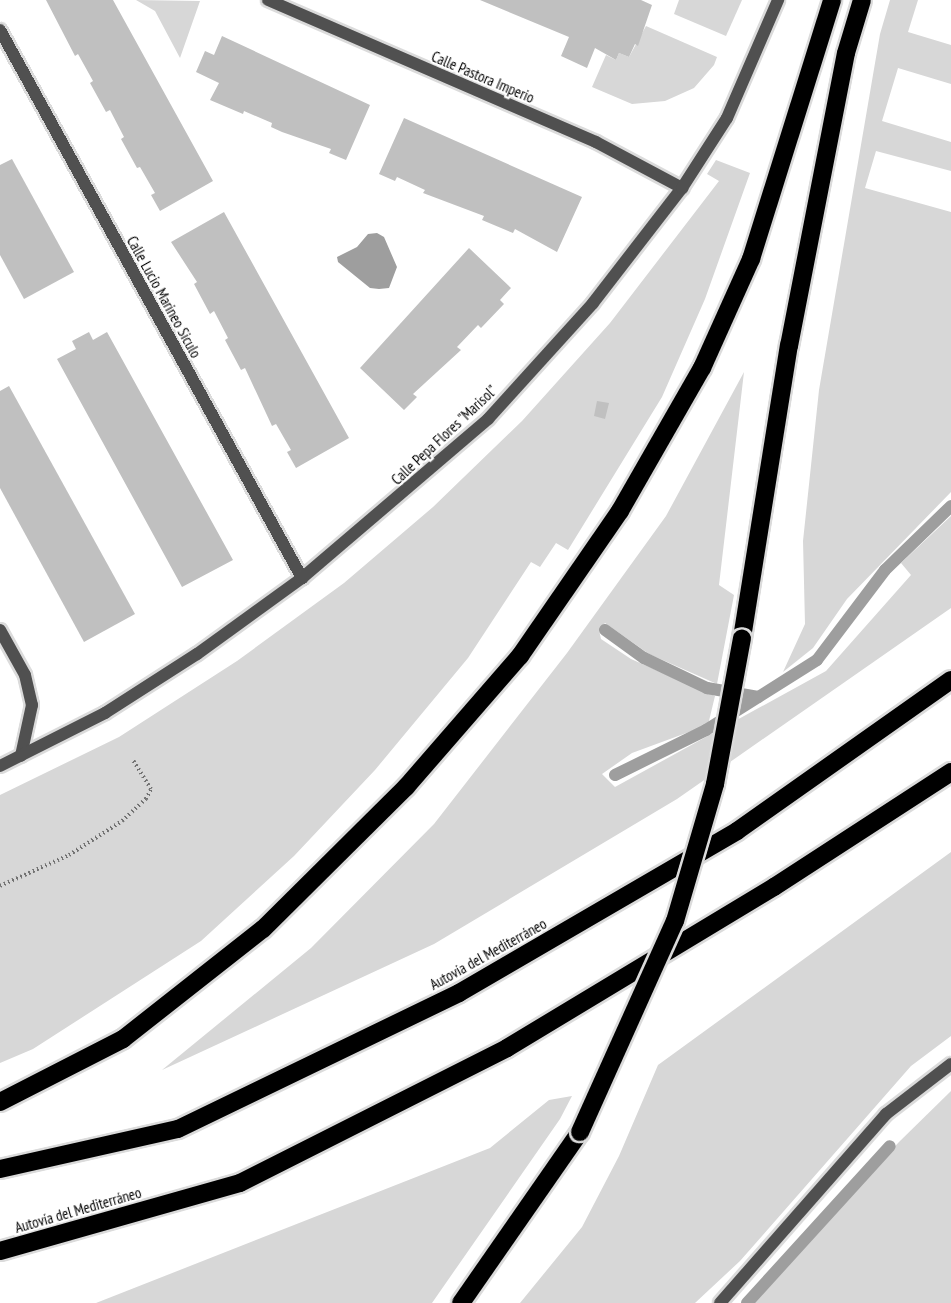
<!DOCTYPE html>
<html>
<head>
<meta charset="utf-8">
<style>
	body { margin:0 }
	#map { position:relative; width:951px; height:1303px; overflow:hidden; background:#fff; font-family:"PT Sans Narrow",sans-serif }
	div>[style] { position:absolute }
	.green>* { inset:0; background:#d7d7d7 }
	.water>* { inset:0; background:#9e9e9e }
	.stream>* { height:12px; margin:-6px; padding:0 6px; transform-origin:6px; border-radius:6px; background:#9e9e9e }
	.building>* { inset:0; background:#c0c0c0 }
	.path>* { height:4px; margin-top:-2px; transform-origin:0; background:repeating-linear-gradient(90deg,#727272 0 1.5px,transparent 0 4.5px) }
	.roads { filter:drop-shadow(2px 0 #dbdbdb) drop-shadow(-2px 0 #dbdbdb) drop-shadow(0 2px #dbdbdb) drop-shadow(0 -2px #dbdbdb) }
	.service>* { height:12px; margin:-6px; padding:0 6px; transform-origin:6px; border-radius:6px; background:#505050 }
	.minor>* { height:12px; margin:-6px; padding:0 6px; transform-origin:6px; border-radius:6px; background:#505050 }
	.motorway>* { height:18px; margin:-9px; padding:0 9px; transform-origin:9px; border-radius:9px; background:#000 }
	.bridges { filter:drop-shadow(2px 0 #dbdbdb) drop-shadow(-2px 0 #dbdbdb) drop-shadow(0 2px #dbdbdb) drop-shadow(0 -2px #dbdbdb) }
	.motorway-bridge>* { height:18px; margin:-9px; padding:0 9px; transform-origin:9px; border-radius:9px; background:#000 }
	span { translate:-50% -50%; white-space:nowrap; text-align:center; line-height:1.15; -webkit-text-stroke:4.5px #fff; paint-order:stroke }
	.street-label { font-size:15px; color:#000 }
</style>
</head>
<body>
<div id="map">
	<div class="green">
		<i style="clip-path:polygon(136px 0,200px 1px,180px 58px,155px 11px)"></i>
		<i style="clip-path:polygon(679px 0,742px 0,726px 36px,674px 14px)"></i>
		<i style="clip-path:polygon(890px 0,918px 0,908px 32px,951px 45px,951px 84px,898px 68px,882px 121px,951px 142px,951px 171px,876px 151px,865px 188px,951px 212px,951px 492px,847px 599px,813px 648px,783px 672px,805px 624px,803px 541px,819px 390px,880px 34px)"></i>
		<i style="clip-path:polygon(646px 26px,717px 57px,714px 65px,694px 88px,665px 101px,632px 104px,592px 87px,606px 55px,616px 60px,619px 53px,629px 57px)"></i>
		<i style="clip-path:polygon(716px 160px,750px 173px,705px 299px,662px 397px,568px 550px,556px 543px,540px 567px,531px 562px,468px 658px,375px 770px,294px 856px,201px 941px,33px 1049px,0 1063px,0 795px,119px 737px,237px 661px,344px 583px,433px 507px,522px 421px,610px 323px,719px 181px,707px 174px)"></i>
		<i style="clip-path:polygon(744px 372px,719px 585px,734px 595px,717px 684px,649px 654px,605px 623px,599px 630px,601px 639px,631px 659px,715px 696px,708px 725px,632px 753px,602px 774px,615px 787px,826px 671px,911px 575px,901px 563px,951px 516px,951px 608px,677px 799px,434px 944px,162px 1070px,311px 948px,434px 824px,567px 653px,666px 516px)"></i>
		<i style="clip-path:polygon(951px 852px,951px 1036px,911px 1066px,740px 1261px,695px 1303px,520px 1303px,582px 1227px,619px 1156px,658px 1065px)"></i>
		<i style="clip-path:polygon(951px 1091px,951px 1303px,748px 1303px,899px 1142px)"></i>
		<i style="clip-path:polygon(572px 1096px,560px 1119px,432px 1303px,96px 1303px,490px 1148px,549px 1100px)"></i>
	</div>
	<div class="water">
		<i style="clip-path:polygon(377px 233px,384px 237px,397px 267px,389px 288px,379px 289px,370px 288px,338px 262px,337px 257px,357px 247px,368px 234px)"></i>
	</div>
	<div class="stream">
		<i style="left:605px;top:630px;width:48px;rotate:35.7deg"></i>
		<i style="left:644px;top:658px;width:70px;rotate:25.5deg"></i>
		<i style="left:707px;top:688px;width:52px;rotate:10deg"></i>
		<i style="left:615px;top:775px;width:102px;rotate:-26.3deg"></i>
		<i style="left:706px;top:730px;width:131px;rotate:-32.2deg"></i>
		<i style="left:817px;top:660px;width:113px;rotate:-52.9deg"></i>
		<i style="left:885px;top:570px;width:92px;rotate:-44.1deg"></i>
		<i style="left:747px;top:1303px;width:212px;rotate:-47.7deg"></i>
	</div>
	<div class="building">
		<i style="clip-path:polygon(46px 0,113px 0,213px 181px,160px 211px,151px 195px,155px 193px,140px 167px,137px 168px,121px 139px,124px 137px,110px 110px,106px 112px,90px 83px,93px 81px,78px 54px,75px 56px)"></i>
		<i style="clip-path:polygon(480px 0,641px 0,652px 5px,638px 46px,635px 44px,629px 57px,619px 53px,616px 60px,595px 48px,587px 68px,561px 56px,569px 37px)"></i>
		<i style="clip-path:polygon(222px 36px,370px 105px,346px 160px,329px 153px,331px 149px,282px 132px,271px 127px,272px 123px,244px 111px,243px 114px,210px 100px,219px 83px,196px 72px,205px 51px,214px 55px)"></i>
		<i style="clip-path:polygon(404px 118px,582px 197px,557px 252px,515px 229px,513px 233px,482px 220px,484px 216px,423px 193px,425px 190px,397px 177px,395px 181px,379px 174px)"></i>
		<i style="clip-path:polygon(12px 159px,74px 272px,24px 299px,0 255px,0 165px)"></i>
		<i style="clip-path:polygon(224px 212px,349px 438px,296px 468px,287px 452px,291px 450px,276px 424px,272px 426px,245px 368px,241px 370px,225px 340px,228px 338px,214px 311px,210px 314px,194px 284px,197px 282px,171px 242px)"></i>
		<i style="clip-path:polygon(469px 248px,511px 288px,500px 300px,504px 304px,481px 328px,478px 325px,457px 347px,461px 350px,413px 394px,417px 397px,404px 410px,360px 368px)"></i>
		<i style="clip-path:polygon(89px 332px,93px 340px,107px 332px,233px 560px,182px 587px,57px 359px,76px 349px,72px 341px)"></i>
		<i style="clip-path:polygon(9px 386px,135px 614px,84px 642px,0 488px,0 391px)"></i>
		<i style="clip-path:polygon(597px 401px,609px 403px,605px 419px,594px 416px)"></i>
	</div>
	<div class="path">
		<i style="left:0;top:886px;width:76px;rotate:-24.2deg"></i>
		<i style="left:69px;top:855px;width:63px;rotate:-32.7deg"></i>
		<i style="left:122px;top:821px;width:33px;rotate:-43deg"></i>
		<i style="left:146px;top:799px;width:11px;rotate:-63deg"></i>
		<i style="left:151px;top:789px;width:34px;rotate:-122deg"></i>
	</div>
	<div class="roads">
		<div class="service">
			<i style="left:720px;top:1303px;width:252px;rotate:-48.7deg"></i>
			<i style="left:886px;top:1114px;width:82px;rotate:-37.6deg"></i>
		</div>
		<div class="minor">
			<i style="left:268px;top:0;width:357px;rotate:23.4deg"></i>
			<i style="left:596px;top:142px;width:98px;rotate:28.1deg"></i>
			<i style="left:0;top:30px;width:626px;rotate:61.14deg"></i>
			<i style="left:0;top:630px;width:51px;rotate:60.9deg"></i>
			<i style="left:25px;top:675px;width:31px;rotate:77deg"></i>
			<i style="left:32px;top:705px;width:52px;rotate:102.2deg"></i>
			<i style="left:0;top:766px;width:118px;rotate:-26.8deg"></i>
			<i style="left:105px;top:713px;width:109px;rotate:-32.7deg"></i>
			<i style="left:197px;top:654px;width:130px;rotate:-35.9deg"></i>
			<i style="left:302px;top:578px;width:245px;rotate:-40.5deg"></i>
			<i style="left:488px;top:419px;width:156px;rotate:-47.8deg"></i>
			<i style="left:593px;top:303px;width:145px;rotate:-52.3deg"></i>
			<i style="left:682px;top:188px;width:83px;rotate:-57.3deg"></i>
			<i style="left:727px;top:118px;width:129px;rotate:-66.6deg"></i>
		</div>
		<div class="motorway">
			<i style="left:742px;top:638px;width:296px;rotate:-80.9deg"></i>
			<i style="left:789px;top:346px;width:298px;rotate:-79deg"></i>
			<i style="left:846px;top:53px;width:55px;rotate:-73.2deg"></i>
			<i style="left:0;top:1102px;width:138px;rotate:-27.1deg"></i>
			<i style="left:123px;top:1039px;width:178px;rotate:-38.2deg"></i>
			<i style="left:263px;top:929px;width:202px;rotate:-44.8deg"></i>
			<i style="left:406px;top:787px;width:174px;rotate:-49deg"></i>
			<i style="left:520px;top:656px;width:176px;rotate:-55.4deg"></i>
			<i style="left:620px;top:511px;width:165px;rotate:-60.2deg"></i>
			<i style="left:702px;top:368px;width:120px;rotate:-65.8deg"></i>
			<i style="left:751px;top:259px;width:271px;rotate:-72.6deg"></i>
			<i style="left:0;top:1169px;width:182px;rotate:-12.7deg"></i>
			<i style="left:178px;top:1129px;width:312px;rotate:-25.8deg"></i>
			<i style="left:459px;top:993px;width:322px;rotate:-30.2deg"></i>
			<i style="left:737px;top:831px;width:262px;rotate:-35.2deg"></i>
			<i style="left:0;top:1251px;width:249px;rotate:-15.8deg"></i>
			<i style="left:240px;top:1183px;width:299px;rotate:-26.8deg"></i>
			<i style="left:507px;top:1048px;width:312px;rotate:-31.1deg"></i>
			<i style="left:774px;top:887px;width:211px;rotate:-33deg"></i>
			<i style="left:461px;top:1303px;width:208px;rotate:-55.2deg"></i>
		</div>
	</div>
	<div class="bridges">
		<div class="motorway-bridge">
			<i style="left:580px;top:1132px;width:231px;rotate:-65.8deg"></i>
			<i style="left:675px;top:921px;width:143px;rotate:-73.7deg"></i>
			<i style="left:715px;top:784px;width:148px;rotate:-79.5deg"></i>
		</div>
	</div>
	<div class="street-label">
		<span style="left:483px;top:77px;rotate:23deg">Calle Pastora Imperio</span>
		<span style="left:164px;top:297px;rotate:61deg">Calle Lucio Marineo Siculo</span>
		<span style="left:444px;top:435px;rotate:-43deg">Calle Pepa Flores "Marisol"</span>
		<span style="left:488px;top:954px;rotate:-29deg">Autovía del Mediterráneo</span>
		<span style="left:78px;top:1210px;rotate:-16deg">Autovía del Mediterráneo</span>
	</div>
</div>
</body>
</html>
